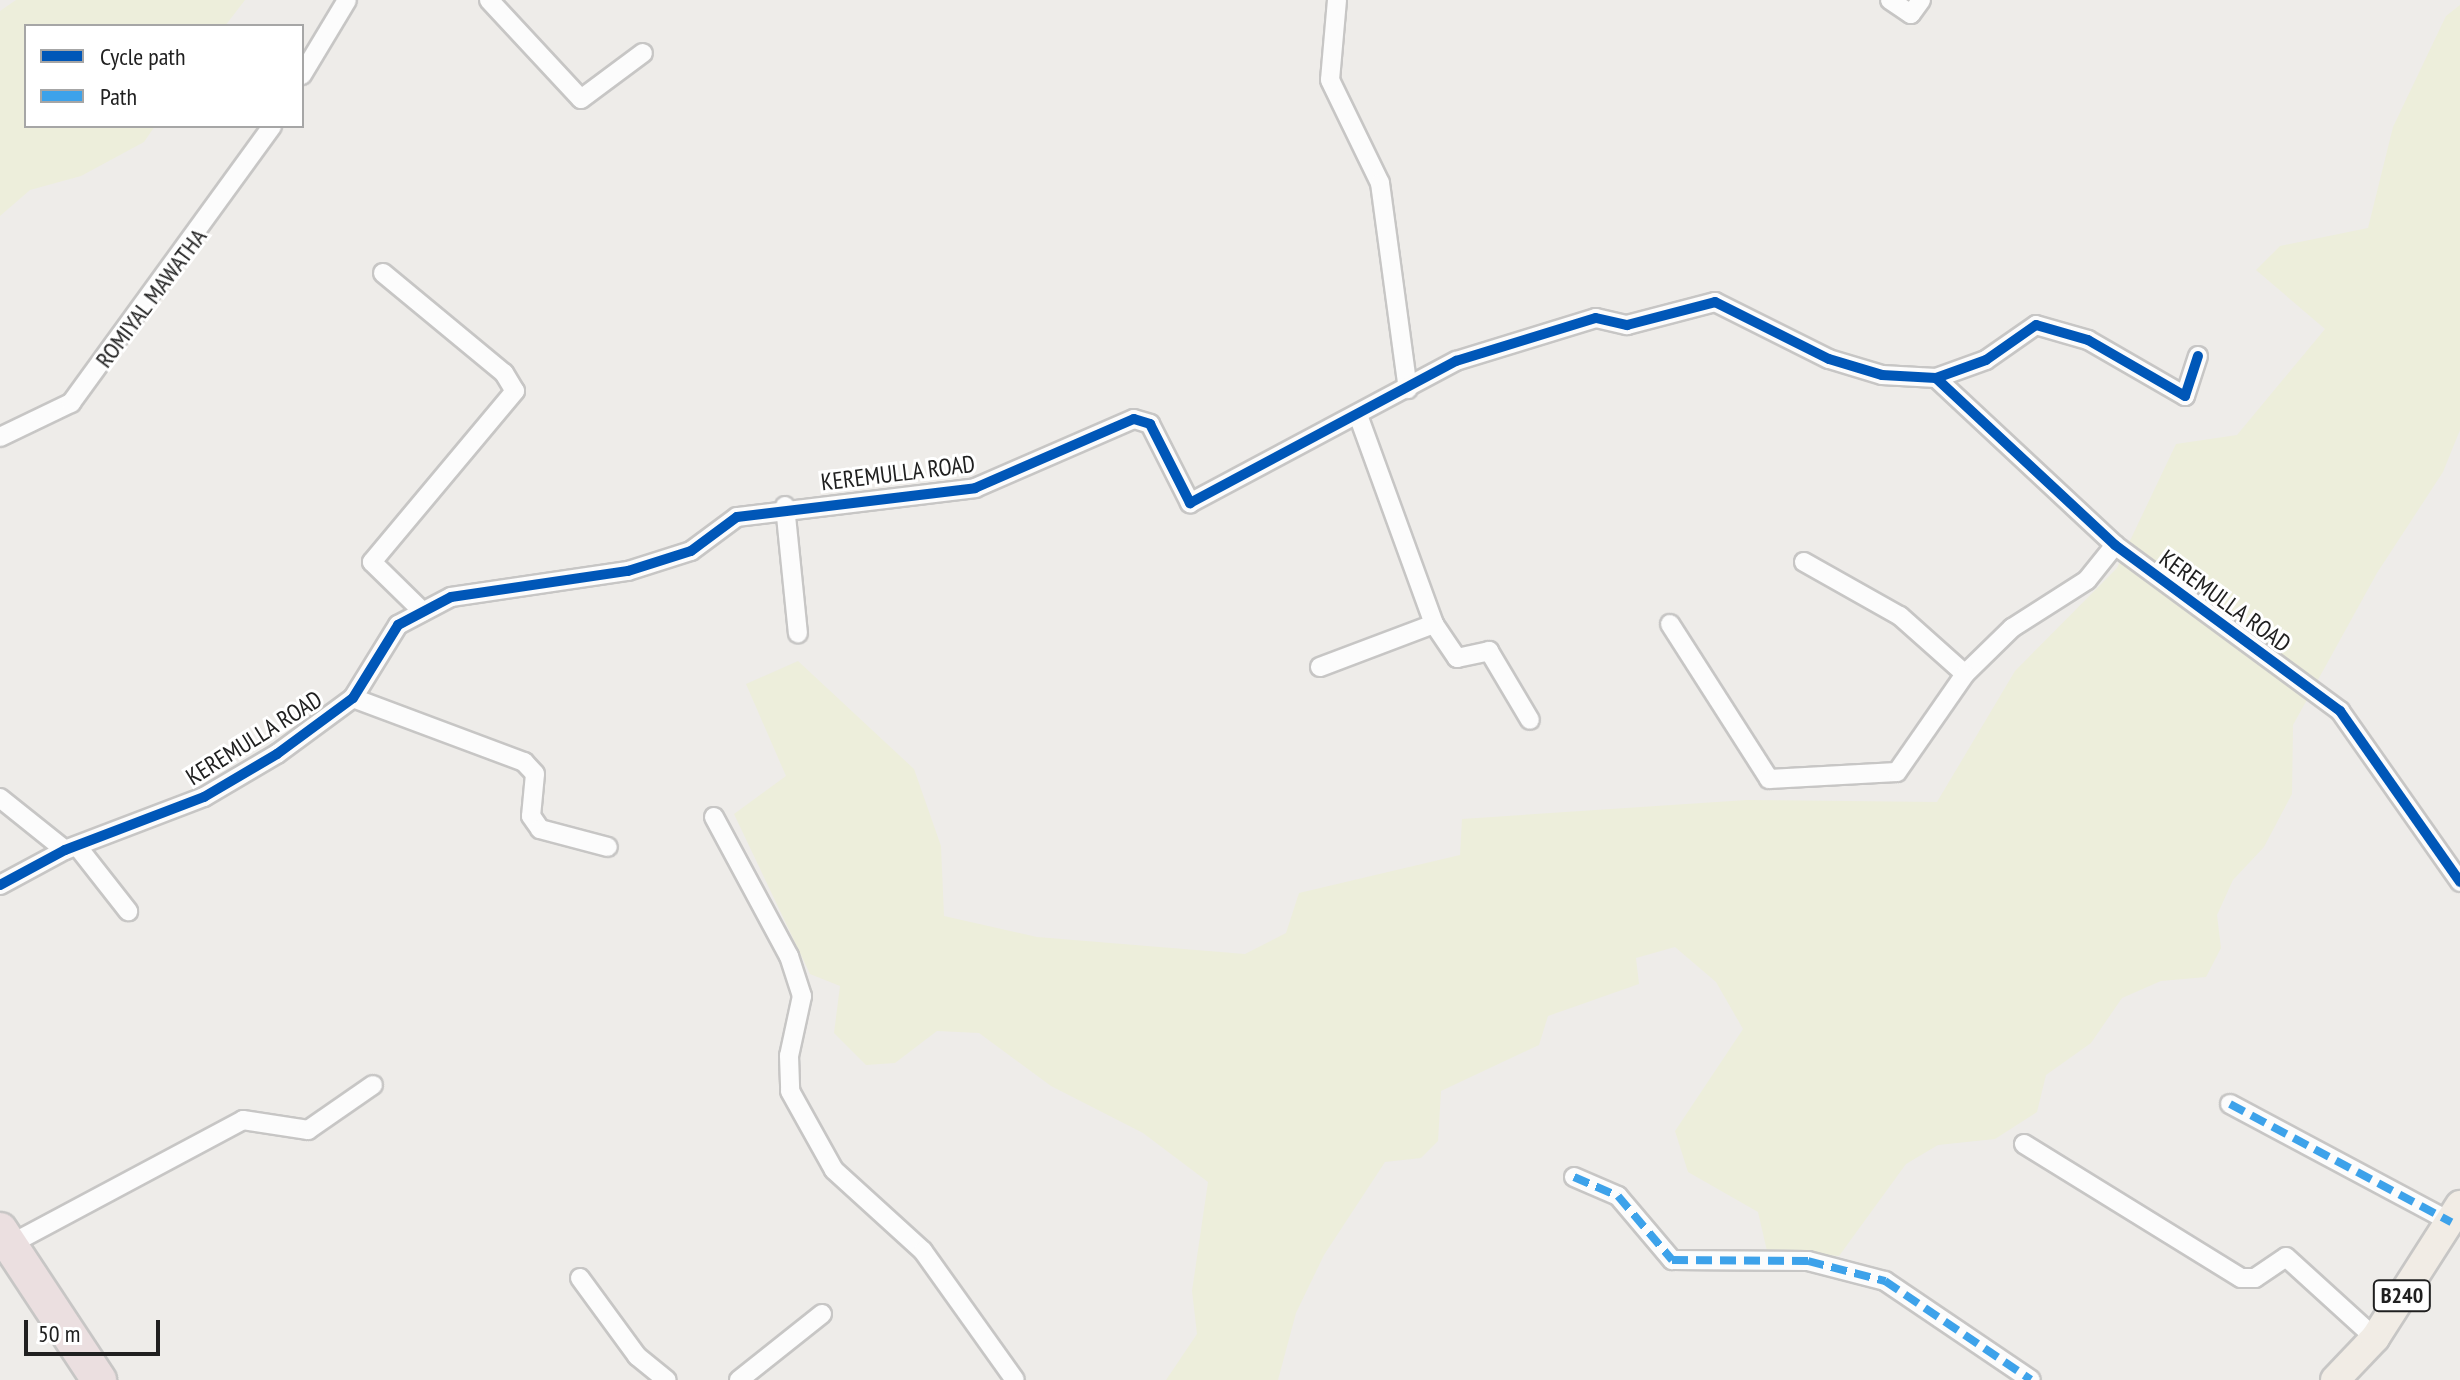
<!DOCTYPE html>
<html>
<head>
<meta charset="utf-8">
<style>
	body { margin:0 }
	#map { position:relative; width:2460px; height:1380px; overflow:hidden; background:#eeece9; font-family:"PT Sans Narrow",sans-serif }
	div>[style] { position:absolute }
	.farmland>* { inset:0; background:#edeedb }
	.roads { filter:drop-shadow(2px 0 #c7c6c5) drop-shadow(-2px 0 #c7c6c5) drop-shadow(0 2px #c7c6c5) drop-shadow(0 -2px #c7c6c5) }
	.street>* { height:18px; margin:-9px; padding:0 9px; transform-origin:9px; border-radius:9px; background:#fcfcfc }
	.primary>* { height:28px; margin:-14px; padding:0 14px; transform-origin:14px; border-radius:14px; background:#f1ece5 }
	.highway>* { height:34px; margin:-17px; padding:0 17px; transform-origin:17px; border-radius:17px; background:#ebdfe0 }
	.quiet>* { height:8px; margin-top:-4px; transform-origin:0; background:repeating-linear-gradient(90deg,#3da2ea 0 16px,transparent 0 24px) }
	.cycleway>* { height:10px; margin:-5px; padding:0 5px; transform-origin:5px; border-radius:5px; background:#0057b8 }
	span { translate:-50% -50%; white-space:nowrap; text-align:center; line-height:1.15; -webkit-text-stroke:6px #fff; paint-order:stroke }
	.shield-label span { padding:2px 6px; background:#fff; border:2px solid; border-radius:6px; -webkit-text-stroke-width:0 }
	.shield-label { font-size:22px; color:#202020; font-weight:700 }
	.street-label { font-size:24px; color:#202020 }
	.legend { position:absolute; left:24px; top:24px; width:280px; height:104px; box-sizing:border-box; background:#fff; border:2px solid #a6a6a6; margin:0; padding:10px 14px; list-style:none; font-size:24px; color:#202020 }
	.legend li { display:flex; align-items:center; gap:16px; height:40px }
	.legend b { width:40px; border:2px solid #a6a6a6 }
	.scale { position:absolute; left:24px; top:1320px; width:136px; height:36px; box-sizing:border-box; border:4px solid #202020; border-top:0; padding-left:10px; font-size:24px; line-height:28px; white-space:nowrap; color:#202020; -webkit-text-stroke:6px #fff; paint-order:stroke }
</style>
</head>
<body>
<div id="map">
	<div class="farmland">
		<i style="clip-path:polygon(16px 0,245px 0,225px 26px,26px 26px,26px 126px,155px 126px,144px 142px,81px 176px,30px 190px,0 216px,0 11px)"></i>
		<i style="clip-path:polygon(2460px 5px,2460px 430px,2443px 472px,2377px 573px,2293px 725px,2292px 794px,2264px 847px,2233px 880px,2217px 915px,2221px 948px,2206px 977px,2161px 981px,2122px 998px,2091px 1043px,2046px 1075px,2037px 1112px,1995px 1139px,1938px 1145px,1906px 1164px,1839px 1256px,1767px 1251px,1758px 1212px,1688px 1172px,1675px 1131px,1743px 1029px,1716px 982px,1675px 947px,1636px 958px,1639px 984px,1548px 1016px,1539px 1045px,1441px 1091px,1438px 1141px,1421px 1158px,1385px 1162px,1324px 1255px,1296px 1313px,1278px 1380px,1166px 1380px,1197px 1334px,1192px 1291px,1208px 1182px,1143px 1133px,1051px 1086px,979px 1033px,937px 1031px,895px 1063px,866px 1065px,834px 1033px,840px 986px,810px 974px,734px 814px,786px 776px,746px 684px,798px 661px,914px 769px,941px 846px,944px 916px,1037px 937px,1245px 954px,1286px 933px,1299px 893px,1460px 855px,1462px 819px,1747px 800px,1937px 802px,2015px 671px,2117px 568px,2176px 444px,2237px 435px,2325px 329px,2256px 270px,2280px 246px,2368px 228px,2393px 127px,2446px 16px)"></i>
	</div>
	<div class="roads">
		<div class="street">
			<i style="left:489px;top:0;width:135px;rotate:47.1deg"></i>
			<i style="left:581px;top:99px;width:77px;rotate:-36.6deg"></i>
			<i style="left:1337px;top:0;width:80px;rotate:95deg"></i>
			<i style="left:1330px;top:80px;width:114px;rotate:64.1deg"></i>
			<i style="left:1380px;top:183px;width:208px;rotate:82.3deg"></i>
			<i style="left:1890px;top:0;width:25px;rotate:34deg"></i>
			<i style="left:1911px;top:14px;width:17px;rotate:-54deg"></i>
			<i style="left:302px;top:75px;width:87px;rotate:-59deg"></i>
			<i style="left:383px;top:273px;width:157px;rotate:39.6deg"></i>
			<i style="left:504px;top:373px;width:21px;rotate:59deg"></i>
			<i style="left:515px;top:391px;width:223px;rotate:129.9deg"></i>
			<i style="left:372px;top:562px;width:71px;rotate:44.4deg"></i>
			<i style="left:2198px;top:356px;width:42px;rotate:108deg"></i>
			<i style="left:2185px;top:396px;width:112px;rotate:-150deg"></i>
			<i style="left:2088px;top:340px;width:54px;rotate:-163.9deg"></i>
			<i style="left:2036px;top:325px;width:61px;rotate:145deg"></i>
			<i style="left:1986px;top:360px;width:53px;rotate:160.2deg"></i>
			<i style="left:1936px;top:378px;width:245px;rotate:43deg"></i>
			<i style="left:2115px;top:545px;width:280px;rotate:36.4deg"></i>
			<i style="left:2340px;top:711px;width:209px;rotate:54.9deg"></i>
			<i style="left:1358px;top:415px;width:222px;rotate:70deg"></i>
			<i style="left:1434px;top:624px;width:41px;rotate:55.9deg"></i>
			<i style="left:1457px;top:658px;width:33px;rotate:-12deg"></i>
			<i style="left:1489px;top:651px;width:80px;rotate:59.3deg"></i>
			<i style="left:0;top:437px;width:79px;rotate:-25.6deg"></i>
			<i style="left:71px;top:403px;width:342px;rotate:-54deg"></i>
			<i style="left:785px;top:506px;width:128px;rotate:84.2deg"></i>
			<i style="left:1804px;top:562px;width:110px;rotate:29.4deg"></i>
			<i style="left:1900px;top:616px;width:87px;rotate:41.7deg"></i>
			<i style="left:1965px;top:674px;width:66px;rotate:-44.4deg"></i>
			<i style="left:2012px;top:628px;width:89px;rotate:-32.6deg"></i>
			<i style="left:2087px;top:580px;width:45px;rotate:-51.3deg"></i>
			<i style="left:1670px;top:624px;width:184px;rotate:57.4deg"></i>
			<i style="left:1769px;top:779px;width:128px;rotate:-3.1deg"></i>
			<i style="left:1897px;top:772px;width:119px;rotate:-55.2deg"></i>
			<i style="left:1320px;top:667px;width:122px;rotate:-20.7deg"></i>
			<i style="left:353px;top:698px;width:183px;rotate:20.5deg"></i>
			<i style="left:524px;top:762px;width:16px;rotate:47deg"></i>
			<i style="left:535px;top:774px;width:42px;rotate:95.4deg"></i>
			<i style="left:531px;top:816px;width:16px;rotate:55deg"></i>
			<i style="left:540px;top:829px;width:70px;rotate:14.8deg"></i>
			<i style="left:0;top:798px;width:83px;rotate:38.7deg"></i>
			<i style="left:714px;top:817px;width:158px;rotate:61.7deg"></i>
			<i style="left:789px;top:956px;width:42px;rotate:72deg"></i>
			<i style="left:802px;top:996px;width:61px;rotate:102.2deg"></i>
			<i style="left:789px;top:1056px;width:35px;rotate:88deg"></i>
			<i style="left:790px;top:1091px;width:90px;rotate:60.9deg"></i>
			<i style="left:834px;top:1170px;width:120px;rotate:42.3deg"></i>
			<i style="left:923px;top:1251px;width:158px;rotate:54.5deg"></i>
			<i style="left:77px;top:846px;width:83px;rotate:51.9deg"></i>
			<i style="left:0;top:885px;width:74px;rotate:-28.3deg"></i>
			<i style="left:65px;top:850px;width:149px;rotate:-20.9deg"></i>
			<i style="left:204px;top:797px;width:85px;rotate:-30.5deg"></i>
			<i style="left:277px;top:754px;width:94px;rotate:-36.4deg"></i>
			<i style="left:353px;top:698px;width:86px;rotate:-58.3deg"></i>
			<i style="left:398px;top:625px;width:60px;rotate:-27.8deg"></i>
			<i style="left:451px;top:597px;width:179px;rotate:-8.4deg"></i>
			<i style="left:628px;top:571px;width:66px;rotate:-17.6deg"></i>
			<i style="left:691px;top:551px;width:57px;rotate:-36.5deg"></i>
			<i style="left:737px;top:517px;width:240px;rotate:-6.9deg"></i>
			<i style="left:975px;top:488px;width:173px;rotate:-23.5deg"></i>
			<i style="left:1134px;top:419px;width:17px;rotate:17deg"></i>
			<i style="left:1150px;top:424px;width:89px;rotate:63.1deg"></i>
			<i style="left:1190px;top:503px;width:302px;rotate:-28.1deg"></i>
			<i style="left:1456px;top:361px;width:146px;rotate:-17.1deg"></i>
			<i style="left:1596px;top:318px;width:32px;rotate:13deg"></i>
			<i style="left:1627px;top:325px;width:91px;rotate:-14.6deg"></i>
			<i style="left:1715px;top:302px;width:127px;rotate:26.6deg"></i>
			<i style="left:1829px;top:359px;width:55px;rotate:16.8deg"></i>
			<i style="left:1882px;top:375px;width:54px;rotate:3.2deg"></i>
			<i style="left:2230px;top:1104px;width:251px;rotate:28.1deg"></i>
			<i style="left:2024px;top:1144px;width:255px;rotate:31.7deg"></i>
			<i style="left:2241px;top:1278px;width:14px"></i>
			<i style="left:2255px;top:1278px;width:37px;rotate:-34deg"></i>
			<i style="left:2286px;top:1257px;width:120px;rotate:42.3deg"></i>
			<i style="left:1574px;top:1177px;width:48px;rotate:23.4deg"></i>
			<i style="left:1618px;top:1196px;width:84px;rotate:49.8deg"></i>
			<i style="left:1672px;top:1260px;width:136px;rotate:0.4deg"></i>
			<i style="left:1808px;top:1261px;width:80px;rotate:14.6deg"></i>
			<i style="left:1885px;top:1281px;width:176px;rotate:34.1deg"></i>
			<i style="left:11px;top:1244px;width:263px;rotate:-28.1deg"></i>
			<i style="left:243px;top:1120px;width:66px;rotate:8.7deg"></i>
			<i style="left:308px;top:1130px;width:79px;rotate:-34.7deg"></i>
			<i style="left:580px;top:1278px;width:97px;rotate:53.8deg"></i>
			<i style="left:637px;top:1356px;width:38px;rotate:39deg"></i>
			<i style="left:739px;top:1380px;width:106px;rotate:-38.5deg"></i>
		</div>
		<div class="primary">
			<i style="left:2335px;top:1380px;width:58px;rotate:-46.4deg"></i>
			<i style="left:2375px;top:1338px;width:158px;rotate:-57.4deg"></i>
		</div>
		<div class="highway">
			<i style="left:0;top:1230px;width:180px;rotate:56.6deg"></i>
		</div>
	</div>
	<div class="quiet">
		<i style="left:2230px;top:1104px;width:251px;rotate:28.1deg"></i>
		<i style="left:1574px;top:1177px;width:48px;rotate:23.4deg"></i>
		<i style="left:1618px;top:1196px;width:84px;rotate:49.8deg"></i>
		<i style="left:1672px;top:1260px;width:136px;rotate:0.4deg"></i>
		<i style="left:1808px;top:1261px;width:80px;rotate:14.6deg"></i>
		<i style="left:1885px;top:1281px;width:176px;rotate:34.1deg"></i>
	</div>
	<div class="cycleway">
		<i style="left:2198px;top:356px;width:42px;rotate:108deg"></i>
		<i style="left:2185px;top:396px;width:112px;rotate:-150deg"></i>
		<i style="left:2088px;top:340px;width:54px;rotate:-163.9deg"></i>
		<i style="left:2036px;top:325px;width:61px;rotate:145deg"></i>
		<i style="left:1986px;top:360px;width:53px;rotate:160.2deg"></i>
		<i style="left:1936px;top:378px;width:245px;rotate:43deg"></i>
		<i style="left:2115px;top:545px;width:280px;rotate:36.4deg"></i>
		<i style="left:2340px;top:711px;width:209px;rotate:54.9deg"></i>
		<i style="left:0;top:885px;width:74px;rotate:-28.3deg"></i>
		<i style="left:65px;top:850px;width:149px;rotate:-20.9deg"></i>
		<i style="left:204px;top:797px;width:85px;rotate:-30.5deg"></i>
		<i style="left:277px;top:754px;width:94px;rotate:-36.4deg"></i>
		<i style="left:353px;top:698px;width:86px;rotate:-58.3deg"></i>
		<i style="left:398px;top:625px;width:60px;rotate:-27.8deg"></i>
		<i style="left:451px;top:597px;width:179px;rotate:-8.4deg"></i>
		<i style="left:628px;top:571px;width:66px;rotate:-17.6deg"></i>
		<i style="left:691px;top:551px;width:57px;rotate:-36.5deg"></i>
		<i style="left:737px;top:517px;width:240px;rotate:-6.9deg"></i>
		<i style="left:975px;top:488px;width:173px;rotate:-23.5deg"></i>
		<i style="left:1134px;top:419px;width:17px;rotate:17deg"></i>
		<i style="left:1150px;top:424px;width:89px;rotate:63.1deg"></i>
		<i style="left:1190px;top:503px;width:302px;rotate:-28.1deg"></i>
		<i style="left:1456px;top:361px;width:146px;rotate:-17.1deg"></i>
		<i style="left:1596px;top:318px;width:32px;rotate:13deg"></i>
		<i style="left:1627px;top:325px;width:91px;rotate:-14.6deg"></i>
		<i style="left:1715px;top:302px;width:127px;rotate:26.6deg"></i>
		<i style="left:1829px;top:359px;width:55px;rotate:16.8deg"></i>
		<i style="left:1882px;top:375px;width:54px;rotate:3.2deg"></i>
	</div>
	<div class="shield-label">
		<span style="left:2402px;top:1296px">B240</span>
	</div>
	<div class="street-label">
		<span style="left:151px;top:298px;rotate:-53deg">ROMIYAL MAWATHA</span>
		<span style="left:898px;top:473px;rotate:-7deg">KEREMULLA ROAD</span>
		<span style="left:2225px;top:601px;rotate:36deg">KEREMULLA ROAD</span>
		<span style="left:254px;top:738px;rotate:-32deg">KEREMULLA ROAD</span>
	</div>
	<ul class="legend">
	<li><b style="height:10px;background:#0057b8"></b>Cycle path</li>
	<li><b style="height:10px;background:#3da2ea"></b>Path</li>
	</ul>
	<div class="scale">50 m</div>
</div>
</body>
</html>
